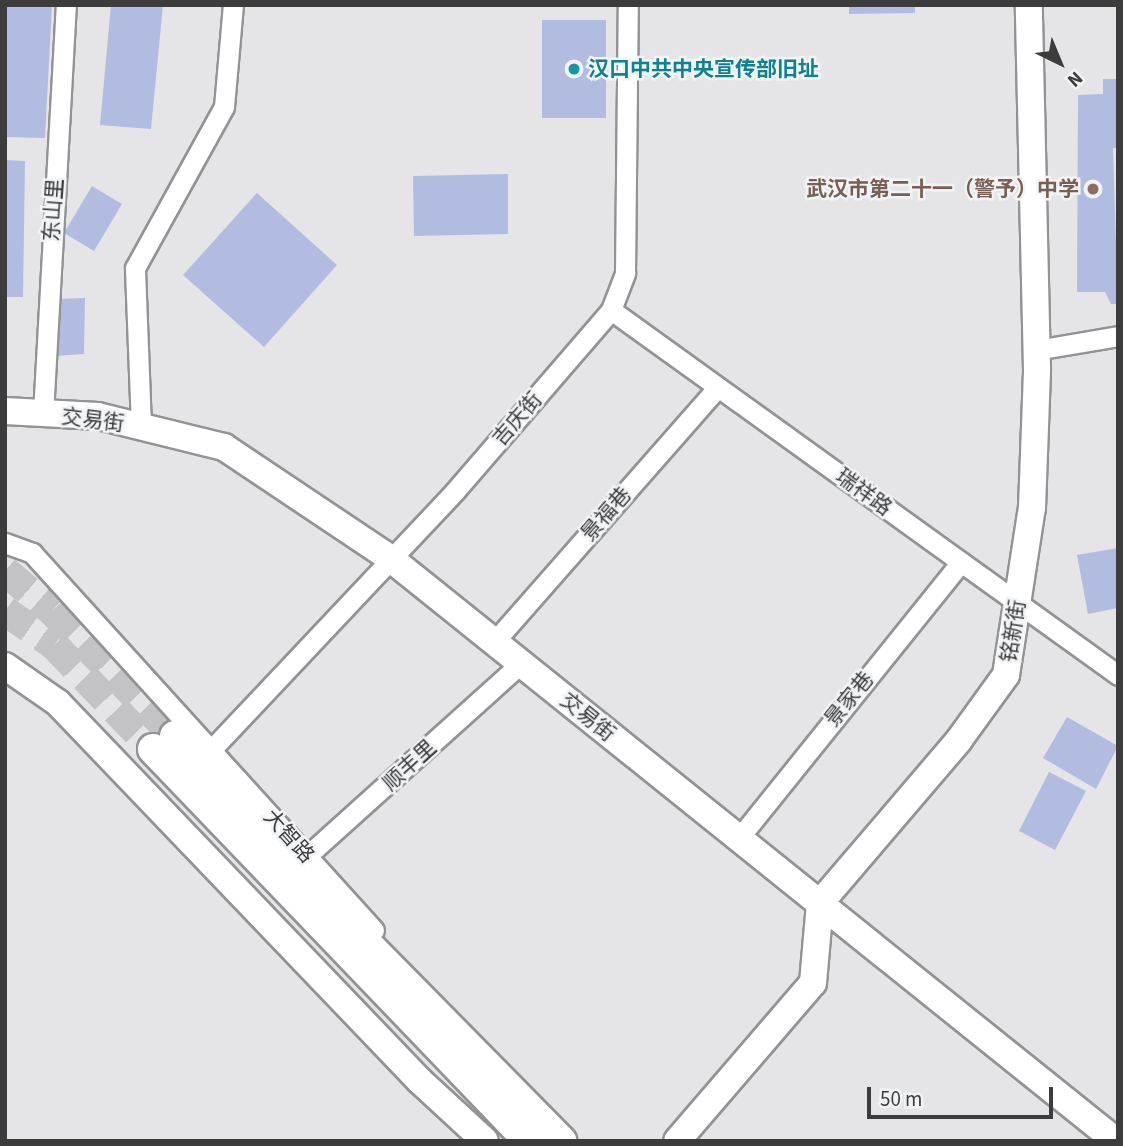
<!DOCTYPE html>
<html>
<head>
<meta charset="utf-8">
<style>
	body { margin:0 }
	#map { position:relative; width:1123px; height:1146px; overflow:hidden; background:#e5e5e8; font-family:"Source Sans 3","Noto Sans SC",sans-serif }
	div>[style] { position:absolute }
	.building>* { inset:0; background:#b1bce0 }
	.primary-tunnel>* { height:30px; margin-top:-15px; transform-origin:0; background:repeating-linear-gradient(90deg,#c3c3c6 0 30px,transparent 0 45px) }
	.roads { filter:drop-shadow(2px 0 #929395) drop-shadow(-2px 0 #929395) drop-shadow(0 2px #929395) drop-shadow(0 -2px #929395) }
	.street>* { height:19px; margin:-9.5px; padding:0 9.5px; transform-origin:9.5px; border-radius:9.5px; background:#fff }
	.secondary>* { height:26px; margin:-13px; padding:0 13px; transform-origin:13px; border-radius:13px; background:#fff }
	.primary>* { height:30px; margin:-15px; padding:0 15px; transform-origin:15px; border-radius:15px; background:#fff }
	.dots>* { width:19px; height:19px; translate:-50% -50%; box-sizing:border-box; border:4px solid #f2f3f5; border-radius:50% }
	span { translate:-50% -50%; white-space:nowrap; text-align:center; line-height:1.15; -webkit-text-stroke:5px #f2f3f5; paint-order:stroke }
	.culture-label { font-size:21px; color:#0d838f; font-weight:700 }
	.left { translate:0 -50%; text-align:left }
	.education-label { font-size:21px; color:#785e54; font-weight:700 }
	.right { translate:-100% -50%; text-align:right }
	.street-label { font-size:21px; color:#3c3c3d }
	.frame { position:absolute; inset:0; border:7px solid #3c3c3d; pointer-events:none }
	.north { position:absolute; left:1025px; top:28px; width:70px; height:70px; -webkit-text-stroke:5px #f2f3f5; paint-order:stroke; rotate:137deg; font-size:19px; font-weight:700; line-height:28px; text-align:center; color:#3c3c3d }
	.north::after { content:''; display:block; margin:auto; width:24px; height:32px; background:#3c3c3d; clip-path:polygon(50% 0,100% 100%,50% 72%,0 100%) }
	.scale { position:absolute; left:867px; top:1087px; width:186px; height:32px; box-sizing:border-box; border:4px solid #3c3c3d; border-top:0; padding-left:9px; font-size:21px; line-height:24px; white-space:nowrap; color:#3c3c3d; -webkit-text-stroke:5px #f2f3f5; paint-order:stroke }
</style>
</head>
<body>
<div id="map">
	<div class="building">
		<i style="clip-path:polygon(5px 5px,52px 5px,45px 138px,5px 137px)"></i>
		<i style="clip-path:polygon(111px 5px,163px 5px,151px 129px,100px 125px)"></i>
		<i style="clip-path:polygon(849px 5px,915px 5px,915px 13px,849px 14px)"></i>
		<i style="clip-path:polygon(542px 20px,606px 20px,606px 118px,542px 118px)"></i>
		<i style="clip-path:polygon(1103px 79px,1118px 79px,1118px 148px,1113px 148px,1118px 304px,1111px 304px,1105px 292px,1077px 292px,1078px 95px,1103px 94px)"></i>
		<i style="clip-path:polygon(5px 160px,25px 161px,23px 297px,5px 297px)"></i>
		<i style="clip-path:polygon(508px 174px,508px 234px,414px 236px,413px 176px)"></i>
		<i style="clip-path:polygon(92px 186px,122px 204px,94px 251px,64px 233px)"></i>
		<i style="clip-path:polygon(257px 193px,337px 265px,264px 347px,183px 275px)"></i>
		<i style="clip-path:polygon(85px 298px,84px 354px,54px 356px,54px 299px)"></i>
		<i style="clip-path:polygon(1118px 548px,1118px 608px,1088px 614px,1077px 555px)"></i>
		<i style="clip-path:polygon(1067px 717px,1118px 746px,1096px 789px,1043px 758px)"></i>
		<i style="clip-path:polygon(1049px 772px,1086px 791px,1055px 850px,1019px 831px)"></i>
	</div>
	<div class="primary-tunnel">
		<i style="left:5px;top:571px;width:62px;rotate:40.4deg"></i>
		<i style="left:52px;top:611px;width:175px;rotate:45.5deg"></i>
		<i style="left:5px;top:611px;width:60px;rotate:34.8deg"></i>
		<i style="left:54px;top:645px;width:144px;rotate:46.4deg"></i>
	</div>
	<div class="roads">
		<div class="street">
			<i style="left:611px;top:310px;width:625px;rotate:35.75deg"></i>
			<i style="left:1036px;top:350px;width:83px;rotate:-9.7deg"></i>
			<i style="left:43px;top:414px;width:410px;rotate:-86.8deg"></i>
			<i style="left:141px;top:426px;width:158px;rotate:-92.2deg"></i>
			<i style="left:135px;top:268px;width:184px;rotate:-61.1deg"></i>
			<i style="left:224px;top:107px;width:102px;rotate:-85deg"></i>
			<i style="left:5px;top:543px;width:29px;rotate:20deg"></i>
			<i style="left:32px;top:553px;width:509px;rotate:47.79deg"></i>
			<i style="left:494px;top:642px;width:339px;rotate:-48.7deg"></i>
			<i style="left:211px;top:750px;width:356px;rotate:-46.7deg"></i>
			<i style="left:455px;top:491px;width:239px;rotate:-49.2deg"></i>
			<i style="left:611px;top:310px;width:40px;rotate:-69deg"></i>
			<i style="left:625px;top:273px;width:268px;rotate:-89.4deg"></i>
			<i style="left:739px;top:838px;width:354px;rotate:-51.2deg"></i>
			<i style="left:298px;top:864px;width:300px;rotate:-42deg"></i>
		</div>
		<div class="secondary">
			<i style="left:5px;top:411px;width:93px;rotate:3.1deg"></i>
			<i style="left:98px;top:416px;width:130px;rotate:13.8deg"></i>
			<i style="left:224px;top:447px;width:201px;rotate:33.8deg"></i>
			<i style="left:391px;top:559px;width:930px;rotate:38.76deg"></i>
			<i style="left:5px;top:666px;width:65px;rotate:34.9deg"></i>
			<i style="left:58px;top:703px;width:523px;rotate:46.24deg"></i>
			<i style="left:420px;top:1081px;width:88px;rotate:42.7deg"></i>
			<i style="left:677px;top:1141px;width:208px;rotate:-49.3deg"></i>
			<i style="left:813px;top:983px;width:80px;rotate:-85deg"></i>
			<i style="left:820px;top:903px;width:214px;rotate:-49.5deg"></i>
			<i style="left:959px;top:740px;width:80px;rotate:-54.1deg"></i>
			<i style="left:1006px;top:675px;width:169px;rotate:-81.2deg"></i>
			<i style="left:1032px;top:508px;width:139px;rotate:-87.9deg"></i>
			<i style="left:1037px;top:369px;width:364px;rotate:-91.3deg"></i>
		</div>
		<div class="primary">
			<i style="left:175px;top:736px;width:276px;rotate:47.3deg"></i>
			<i style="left:362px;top:939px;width:284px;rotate:45.4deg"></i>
			<i style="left:153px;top:749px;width:543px;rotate:46.19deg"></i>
		</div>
	</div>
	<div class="dots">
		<i style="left:574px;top:69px;background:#0f9aa8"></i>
		<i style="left:1093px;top:189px;background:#8d6e63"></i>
	</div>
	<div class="culture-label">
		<span class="left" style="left:588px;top:69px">汉口中共中央宣传部旧址</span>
	</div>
	<div class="education-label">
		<span class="right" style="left:1079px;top:189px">武汉市第二十一（警予）中学</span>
	</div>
	<div class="street-label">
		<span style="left:53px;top:210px;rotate:-86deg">东山里</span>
		<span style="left:517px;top:419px;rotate:-49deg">吉庆街</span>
		<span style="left:93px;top:420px;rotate:7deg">交易街</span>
		<span style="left:864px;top:492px;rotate:36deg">瑞祥路</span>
		<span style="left:606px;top:514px;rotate:-49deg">景福巷</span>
		<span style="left:1013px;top:631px;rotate:-81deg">铭新街</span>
		<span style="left:849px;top:699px;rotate:-51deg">景家巷</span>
		<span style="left:588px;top:717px;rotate:39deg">交易街</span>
		<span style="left:409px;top:765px;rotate:-42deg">顺丰里</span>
		<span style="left:289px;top:836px;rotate:48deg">大智路</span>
	</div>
	<div class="frame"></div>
	<div class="north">N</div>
	<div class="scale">50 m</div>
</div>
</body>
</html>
